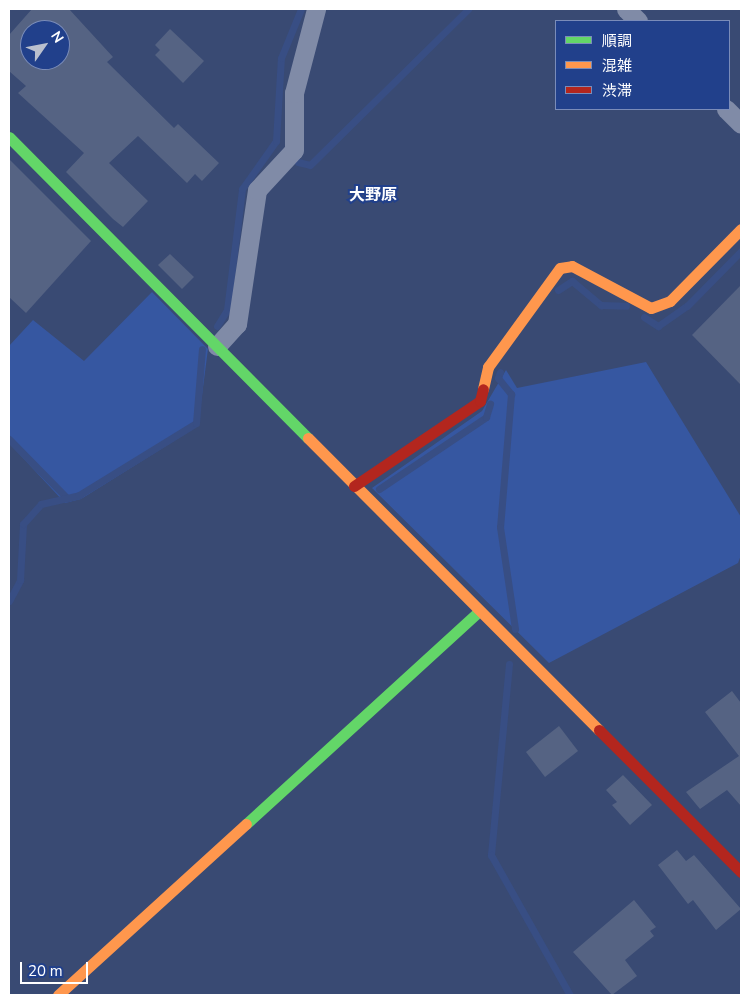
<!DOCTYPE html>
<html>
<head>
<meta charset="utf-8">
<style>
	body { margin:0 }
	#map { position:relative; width:750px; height:1004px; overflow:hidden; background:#394a73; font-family:"Nunito Sans","Noto Sans JP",sans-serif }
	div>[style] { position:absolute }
	.green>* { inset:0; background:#3657a1 }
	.stream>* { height:7px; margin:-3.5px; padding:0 3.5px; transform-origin:3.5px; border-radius:3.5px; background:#384e84 }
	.building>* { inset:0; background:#556383 }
	.street>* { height:19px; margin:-9.5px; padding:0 9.5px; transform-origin:9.5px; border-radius:9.5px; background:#808ba7 }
	.fast>* { height:11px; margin:-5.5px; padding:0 5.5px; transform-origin:5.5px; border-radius:5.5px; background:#63d668 }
	.slow>* { height:11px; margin:-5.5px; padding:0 5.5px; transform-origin:5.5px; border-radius:5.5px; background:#ff974d }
	.jam>* { height:11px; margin:-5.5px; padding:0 5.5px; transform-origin:5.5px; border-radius:5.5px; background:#b3261e }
	span { translate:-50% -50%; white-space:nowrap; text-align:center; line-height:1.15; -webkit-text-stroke:4px #21408b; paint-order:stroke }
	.neighbourhood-label { font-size:16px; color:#fff; font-weight:700 }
	.frame { position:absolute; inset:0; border:10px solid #fff; pointer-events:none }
	.legend { position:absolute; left:555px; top:20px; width:175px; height:90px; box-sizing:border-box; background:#21408b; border:1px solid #7a8cb9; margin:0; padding:6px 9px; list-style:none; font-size:15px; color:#fff }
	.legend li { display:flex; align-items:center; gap:10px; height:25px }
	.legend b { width:25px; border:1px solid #7a8cb9 }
	.north { position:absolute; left:20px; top:20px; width:50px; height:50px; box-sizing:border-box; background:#21408b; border:1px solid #7a8cb9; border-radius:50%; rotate:57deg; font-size:14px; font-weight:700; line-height:20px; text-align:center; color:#fff }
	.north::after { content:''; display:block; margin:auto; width:18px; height:22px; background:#bac0ce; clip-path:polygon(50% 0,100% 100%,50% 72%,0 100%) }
	.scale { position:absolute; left:20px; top:962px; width:68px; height:22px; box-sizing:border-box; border:2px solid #fff; border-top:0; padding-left:6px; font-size:15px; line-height:18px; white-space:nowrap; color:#fff; -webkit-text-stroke:4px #21408b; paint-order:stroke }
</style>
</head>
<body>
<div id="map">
	<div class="green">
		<i style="clip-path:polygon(152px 292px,208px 349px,198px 426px,81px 499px,65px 503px,9px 443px,9px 346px,33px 320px,84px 361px)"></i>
		<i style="clip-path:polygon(646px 362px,741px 517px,741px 555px,738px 563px,549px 663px,372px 488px,482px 411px,506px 370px,517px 388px)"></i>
	</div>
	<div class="stream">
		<i style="left:298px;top:162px;width:12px;rotate:14deg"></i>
		<i style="left:310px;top:165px;width:222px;rotate:-44.6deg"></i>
		<i style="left:558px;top:290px;width:17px;rotate:-33deg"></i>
		<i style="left:572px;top:281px;width:38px;rotate:40deg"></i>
		<i style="left:601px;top:305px;width:25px;rotate:2deg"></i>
		<i style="left:644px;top:317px;width:17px;rotate:33deg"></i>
		<i style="left:658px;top:326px;width:35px;rotate:-35deg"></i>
		<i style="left:687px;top:306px;width:77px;rotate:-45.5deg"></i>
		<i style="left:217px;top:326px;width:19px;rotate:-58deg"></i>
		<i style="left:227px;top:310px;width:122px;rotate:-82.9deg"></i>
		<i style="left:242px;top:189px;width:59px;rotate:-54.7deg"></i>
		<i style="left:276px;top:141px;width:83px;rotate:-86.6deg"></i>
		<i style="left:281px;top:58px;width:53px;rotate:-67.8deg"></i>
		<i style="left:500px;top:372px;width:6px;rotate:108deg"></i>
		<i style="left:498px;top:378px;width:21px;rotate:51deg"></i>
		<i style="left:511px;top:394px;width:133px;rotate:94.7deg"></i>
		<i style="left:500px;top:527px;width:103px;rotate:81.6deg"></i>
		<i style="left:9px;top:439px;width:83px;rotate:45.5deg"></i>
		<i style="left:379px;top:489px;width:129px;rotate:-33.9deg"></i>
		<i style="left:486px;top:417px;width:14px;rotate:-73deg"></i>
		<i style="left:9px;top:601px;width:24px;rotate:-62deg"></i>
		<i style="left:20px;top:580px;width:56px;rotate:-86.9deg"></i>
		<i style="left:23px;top:524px;width:27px;rotate:-48deg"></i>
		<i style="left:41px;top:504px;width:39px;rotate:-13deg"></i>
		<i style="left:79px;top:495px;width:137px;rotate:-31.6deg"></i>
		<i style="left:196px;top:423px;width:74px;rotate:-85.4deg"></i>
		<i style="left:509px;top:664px;width:192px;rotate:95.4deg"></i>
		<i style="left:491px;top:855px;width:161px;rotate:60.6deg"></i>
	</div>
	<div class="building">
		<i style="clip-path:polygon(evenodd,32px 9px,69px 9px,113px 57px,107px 62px,174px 128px,178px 124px,219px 163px,202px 181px,195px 174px,187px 183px,138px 136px,109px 163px,148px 201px,123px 227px,113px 219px,66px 172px,84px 153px,18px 93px,26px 86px,9px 71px,9px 35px,32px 9px,30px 30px,60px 30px,60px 60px,30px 60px,30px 30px)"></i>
		<i style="clip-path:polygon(170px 29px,204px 61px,183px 83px,155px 55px,160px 50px,155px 45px)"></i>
		<i style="clip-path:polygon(9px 159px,91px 241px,26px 313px,9px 297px)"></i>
		<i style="clip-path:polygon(170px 254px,194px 277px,182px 289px,158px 265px)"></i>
		<i style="clip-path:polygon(741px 285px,741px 385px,692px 335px)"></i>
		<i style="clip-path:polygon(732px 691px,741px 703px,741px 806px,727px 790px,700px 809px,686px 792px,739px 756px,705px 712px)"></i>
		<i style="clip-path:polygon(559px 726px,578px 751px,545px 777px,526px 752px)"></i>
		<i style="clip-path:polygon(623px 775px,652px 805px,630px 825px,612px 805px,617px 802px,606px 790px)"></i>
		<i style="clip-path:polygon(677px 850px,686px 861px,694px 855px,741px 909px,716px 930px,693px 900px,688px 904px,658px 865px)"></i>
		<i style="clip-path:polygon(634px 900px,656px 927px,650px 931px,654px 936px,625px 960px,637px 976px,612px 995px,573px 952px)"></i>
	</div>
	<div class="street">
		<i style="left:626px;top:9px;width:17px;rotate:45deg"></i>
		<i style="left:726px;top:109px;width:21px;rotate:45deg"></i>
		<i style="left:217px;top:346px;width:30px;rotate:-48deg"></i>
		<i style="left:237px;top:324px;width:135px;rotate:-81.5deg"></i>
		<i style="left:257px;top:190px;width:54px;rotate:-47.2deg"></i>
		<i style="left:294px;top:150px;width:57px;rotate:-90deg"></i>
		<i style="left:294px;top:93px;width:87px;rotate:-75.3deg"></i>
	</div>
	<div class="fast">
		<i style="left:9px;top:137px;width:424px;rotate:45.2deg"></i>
		<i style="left:246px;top:824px;width:314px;rotate:-42.4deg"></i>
	</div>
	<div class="slow">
		<i style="left:483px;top:389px;width:23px;rotate:-77deg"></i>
		<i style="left:488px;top:367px;width:122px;rotate:-54deg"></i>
		<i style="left:560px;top:268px;width:12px;rotate:-9deg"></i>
		<i style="left:572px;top:266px;width:89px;rotate:28deg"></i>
		<i style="left:651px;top:308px;width:20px;rotate:-20deg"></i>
		<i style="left:670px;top:301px;width:101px;rotate:-45.4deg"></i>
		<i style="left:308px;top:438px;width:412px;rotate:45.1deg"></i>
		<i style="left:58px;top:995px;width:254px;rotate:-42.3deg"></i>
	</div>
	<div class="jam">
		<i style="left:354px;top:486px;width:152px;rotate:-34deg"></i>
		<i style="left:480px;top:401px;width:12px;rotate:-76deg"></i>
		<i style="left:599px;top:730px;width:201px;rotate:45deg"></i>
	</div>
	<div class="neighbourhood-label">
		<span style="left:373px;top:195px">大野原</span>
	</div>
	<div class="frame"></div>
	<ul class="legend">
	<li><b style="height:6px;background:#63d668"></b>順調</li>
	<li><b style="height:6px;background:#ff974d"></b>混雑</li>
	<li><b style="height:6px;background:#b3261e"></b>渋滞</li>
	</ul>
	<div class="north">N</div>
	<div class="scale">20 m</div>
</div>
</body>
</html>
